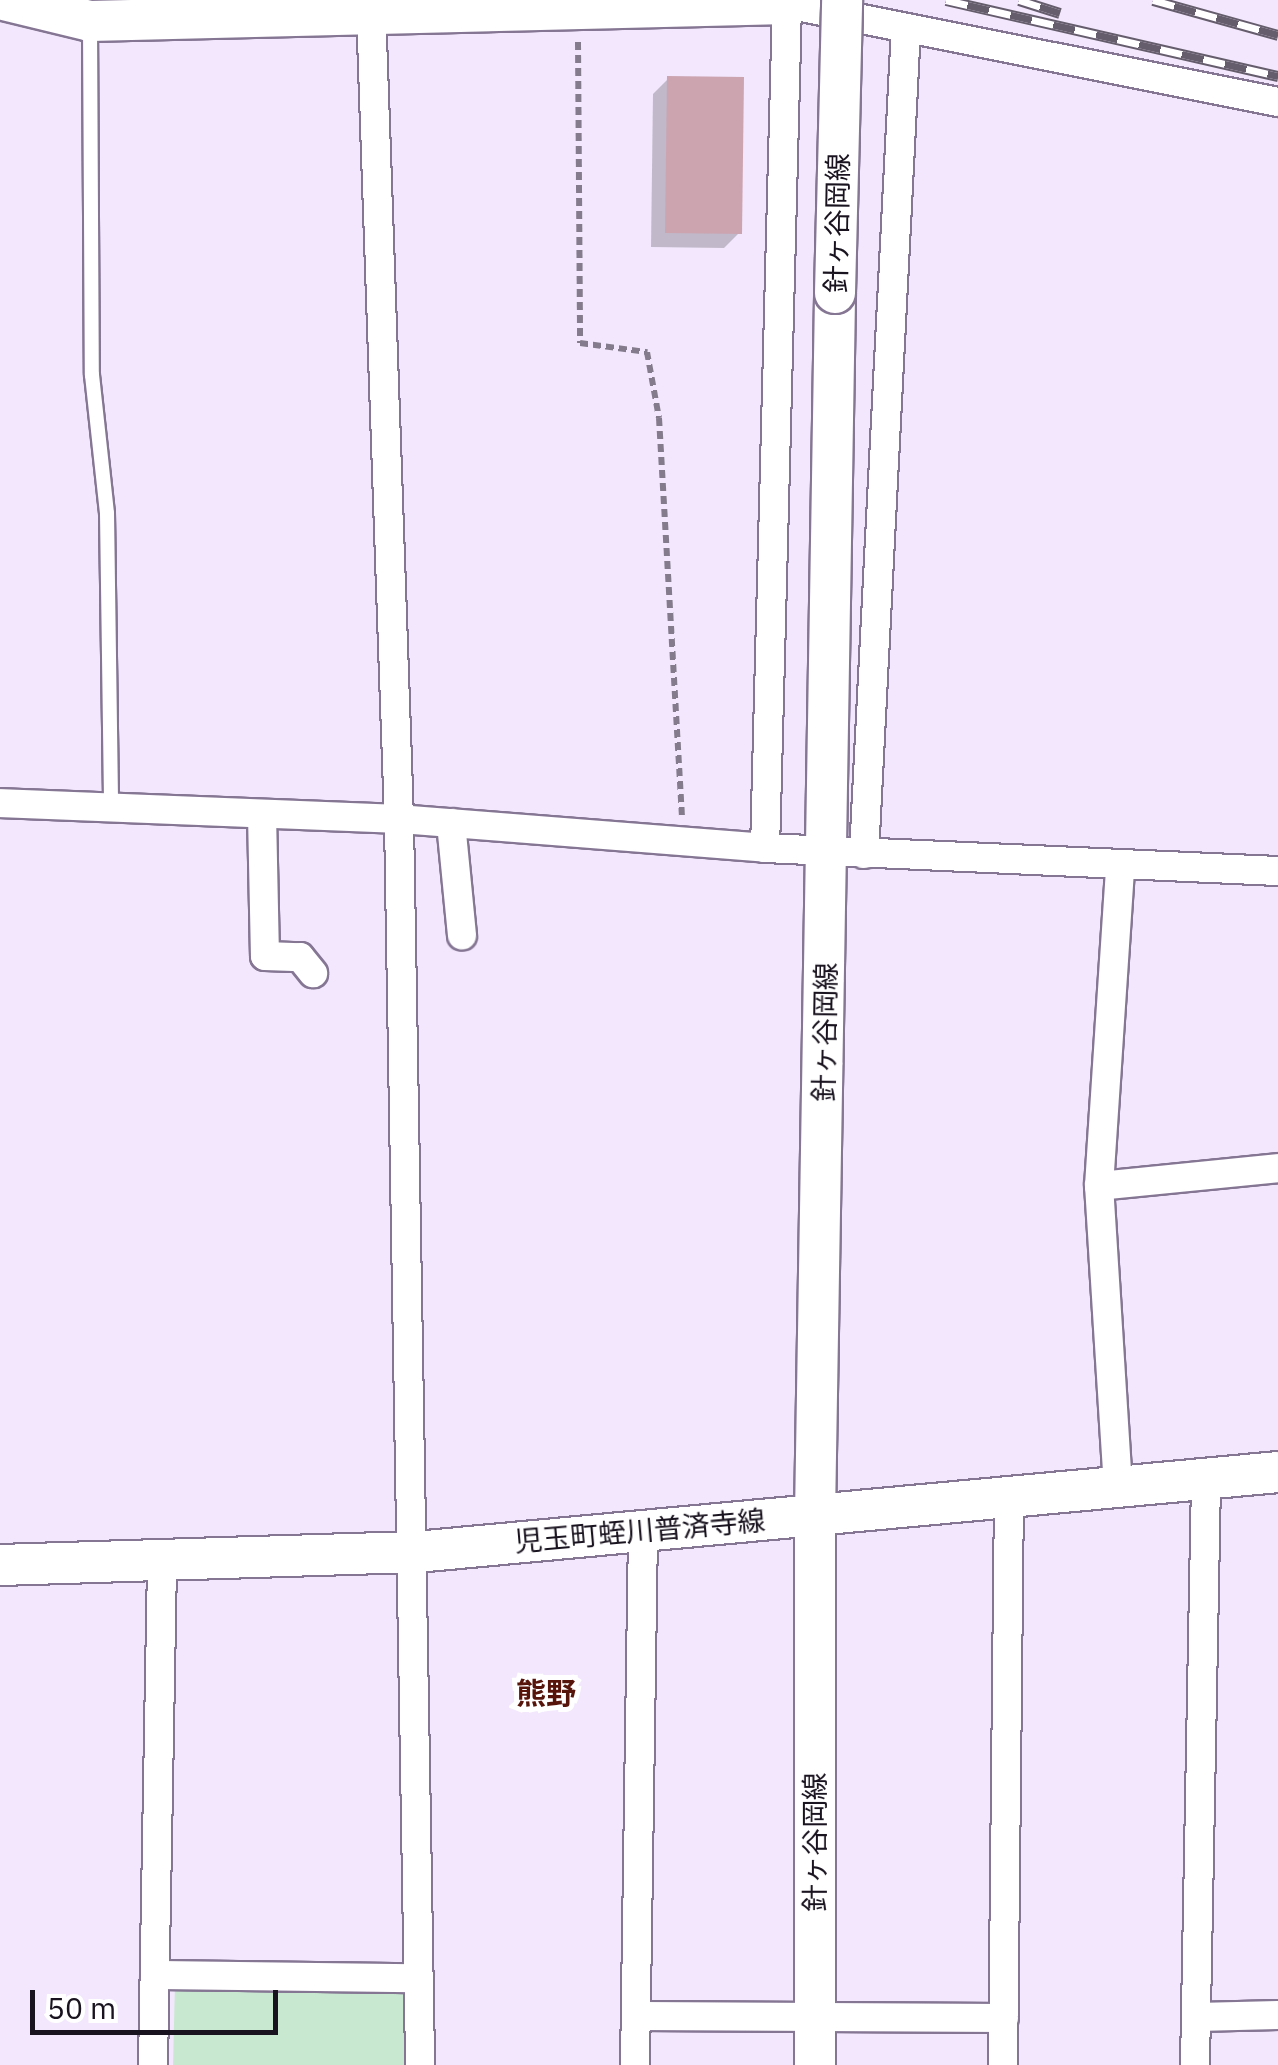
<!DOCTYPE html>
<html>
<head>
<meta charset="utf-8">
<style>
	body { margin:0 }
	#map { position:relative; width:1278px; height:2065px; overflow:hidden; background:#f2e7fc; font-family:"IBM Plex Sans","Noto Sans JP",sans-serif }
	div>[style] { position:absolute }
	.green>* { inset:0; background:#c8e9d0 }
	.shadow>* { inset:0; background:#0003 }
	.building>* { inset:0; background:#cba4b0 }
	.path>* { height:6px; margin-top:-3px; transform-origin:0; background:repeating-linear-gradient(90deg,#847b8c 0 8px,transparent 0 13px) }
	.roads { filter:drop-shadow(2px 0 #857694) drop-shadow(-2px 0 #857694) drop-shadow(0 2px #857694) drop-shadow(0 -2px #857694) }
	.service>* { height:14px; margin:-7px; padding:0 7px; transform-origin:7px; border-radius:7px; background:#fff }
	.minor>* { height:28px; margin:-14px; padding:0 14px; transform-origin:14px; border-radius:14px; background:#fff }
	.secondary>* { height:40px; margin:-20px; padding:0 20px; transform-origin:20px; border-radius:20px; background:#fff }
	.rail>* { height:11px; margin-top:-5.5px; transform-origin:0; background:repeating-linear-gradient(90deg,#fff 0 22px,#655d6c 0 44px); box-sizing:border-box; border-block:2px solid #655d6c }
	.bridges { filter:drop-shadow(2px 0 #857694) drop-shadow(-2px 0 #857694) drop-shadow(0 2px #857694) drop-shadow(0 -2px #857694) }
	.secondary-bridge>* { height:40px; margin:-20px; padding:0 20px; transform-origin:20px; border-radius:20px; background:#fff }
	span { translate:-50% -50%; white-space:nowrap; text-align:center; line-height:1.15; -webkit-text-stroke:10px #fff; paint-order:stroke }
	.street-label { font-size:28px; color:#19131f }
	.neighbourhood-label { font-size:30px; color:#57140b; font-weight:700 }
	.scale { position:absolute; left:30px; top:1990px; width:248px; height:45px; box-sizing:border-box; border:5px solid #19131f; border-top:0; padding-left:12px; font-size:30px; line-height:35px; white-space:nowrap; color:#19131f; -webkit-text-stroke:8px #fff; paint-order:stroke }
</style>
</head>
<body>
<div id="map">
	<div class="green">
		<i style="clip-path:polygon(175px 1984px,404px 1991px,404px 2065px,173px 2065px)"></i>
	</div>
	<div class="shadow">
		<i style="clip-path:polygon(668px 79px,739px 233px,724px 248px,651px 247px,653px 94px)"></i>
	</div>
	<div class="building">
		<i style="clip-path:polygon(667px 76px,744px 77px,742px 234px,665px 233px)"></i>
	</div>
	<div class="path">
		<i style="left:578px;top:42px;width:301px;rotate:89.6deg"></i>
		<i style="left:580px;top:343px;width:68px;rotate:7.7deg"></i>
		<i style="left:647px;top:352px;width:67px;rotate:79.7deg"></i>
		<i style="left:659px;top:418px;width:398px;rotate:86.7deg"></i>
	</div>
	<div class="roads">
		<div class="service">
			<i style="left:90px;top:24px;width:351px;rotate:89.7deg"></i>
			<i style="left:92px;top:375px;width:139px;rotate:83.8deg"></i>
			<i style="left:107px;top:513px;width:295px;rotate:89.2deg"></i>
		</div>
		<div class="minor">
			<i style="left:371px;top:9px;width:810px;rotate:88.02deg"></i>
			<i style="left:399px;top:819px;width:1246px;rotate:89.03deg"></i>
			<i style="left:1278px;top:102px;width:501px;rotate:-168.71deg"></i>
			<i style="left:787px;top:4px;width:844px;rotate:91.49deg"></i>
			<i style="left:765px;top:848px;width:514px;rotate:2.57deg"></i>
			<i style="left:0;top:803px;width:399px;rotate:2.3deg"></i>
			<i style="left:399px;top:819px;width:367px;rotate:4.5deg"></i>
			<i style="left:262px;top:814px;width:142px;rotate:88.8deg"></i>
			<i style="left:265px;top:956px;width:35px;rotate:2deg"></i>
			<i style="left:300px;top:957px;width:21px;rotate:51deg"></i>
			<i style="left:451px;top:823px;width:113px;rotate:84.4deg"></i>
			<i style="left:864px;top:854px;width:827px;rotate:-87.09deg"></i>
			<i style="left:1099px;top:1186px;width:180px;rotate:-5.7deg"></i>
			<i style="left:1118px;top:1487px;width:302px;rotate:-93.6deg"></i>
			<i style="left:1099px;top:1186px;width:320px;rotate:-86.2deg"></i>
			<i style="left:155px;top:1975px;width:264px;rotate:0.7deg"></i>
			<i style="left:640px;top:2016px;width:364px;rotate:0.3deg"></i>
			<i style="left:1197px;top:2017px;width:81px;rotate:-1.4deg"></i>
			<i style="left:153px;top:2065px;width:501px;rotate:-88.97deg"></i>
			<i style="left:635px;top:2065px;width:536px;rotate:-89.14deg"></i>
			<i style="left:1003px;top:2065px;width:570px;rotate:-89.4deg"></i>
			<i style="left:1195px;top:2065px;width:584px;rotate:-88.92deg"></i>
		</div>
		<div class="secondary">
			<i style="left:4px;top:0;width:89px;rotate:13.7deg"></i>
			<i style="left:90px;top:21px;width:697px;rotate:-1.4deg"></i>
			<i style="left:0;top:1565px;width:416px;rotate:-1.8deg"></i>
			<i style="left:416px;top:1552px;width:866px;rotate:-5.3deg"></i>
			<i style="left:815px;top:2065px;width:549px;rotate:-90deg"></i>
			<i style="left:815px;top:1516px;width:1223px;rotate:-89.06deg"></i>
		</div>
	</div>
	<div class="rail">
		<i style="left:946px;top:0;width:341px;rotate:12.9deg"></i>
		<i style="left:1019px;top:0;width:43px;rotate:17.6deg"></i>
		<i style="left:1153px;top:0;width:130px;rotate:15.6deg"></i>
	</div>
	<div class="bridges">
		<div class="secondary-bridge">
			<i style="left:835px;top:293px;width:293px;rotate:-88.6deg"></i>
		</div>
	</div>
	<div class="street-label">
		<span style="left:837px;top:223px;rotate:-89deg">針ヶ谷岡線</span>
		<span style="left:825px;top:1032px;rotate:-89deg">針ヶ谷岡線</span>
		<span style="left:640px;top:1531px;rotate:-5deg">児玉町蛭川普済寺線</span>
		<span style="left:815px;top:1842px;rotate:-90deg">針ヶ谷岡線</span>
	</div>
	<div class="neighbourhood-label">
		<span style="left:546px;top:1693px">熊野</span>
	</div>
	<div class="scale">50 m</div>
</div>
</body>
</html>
